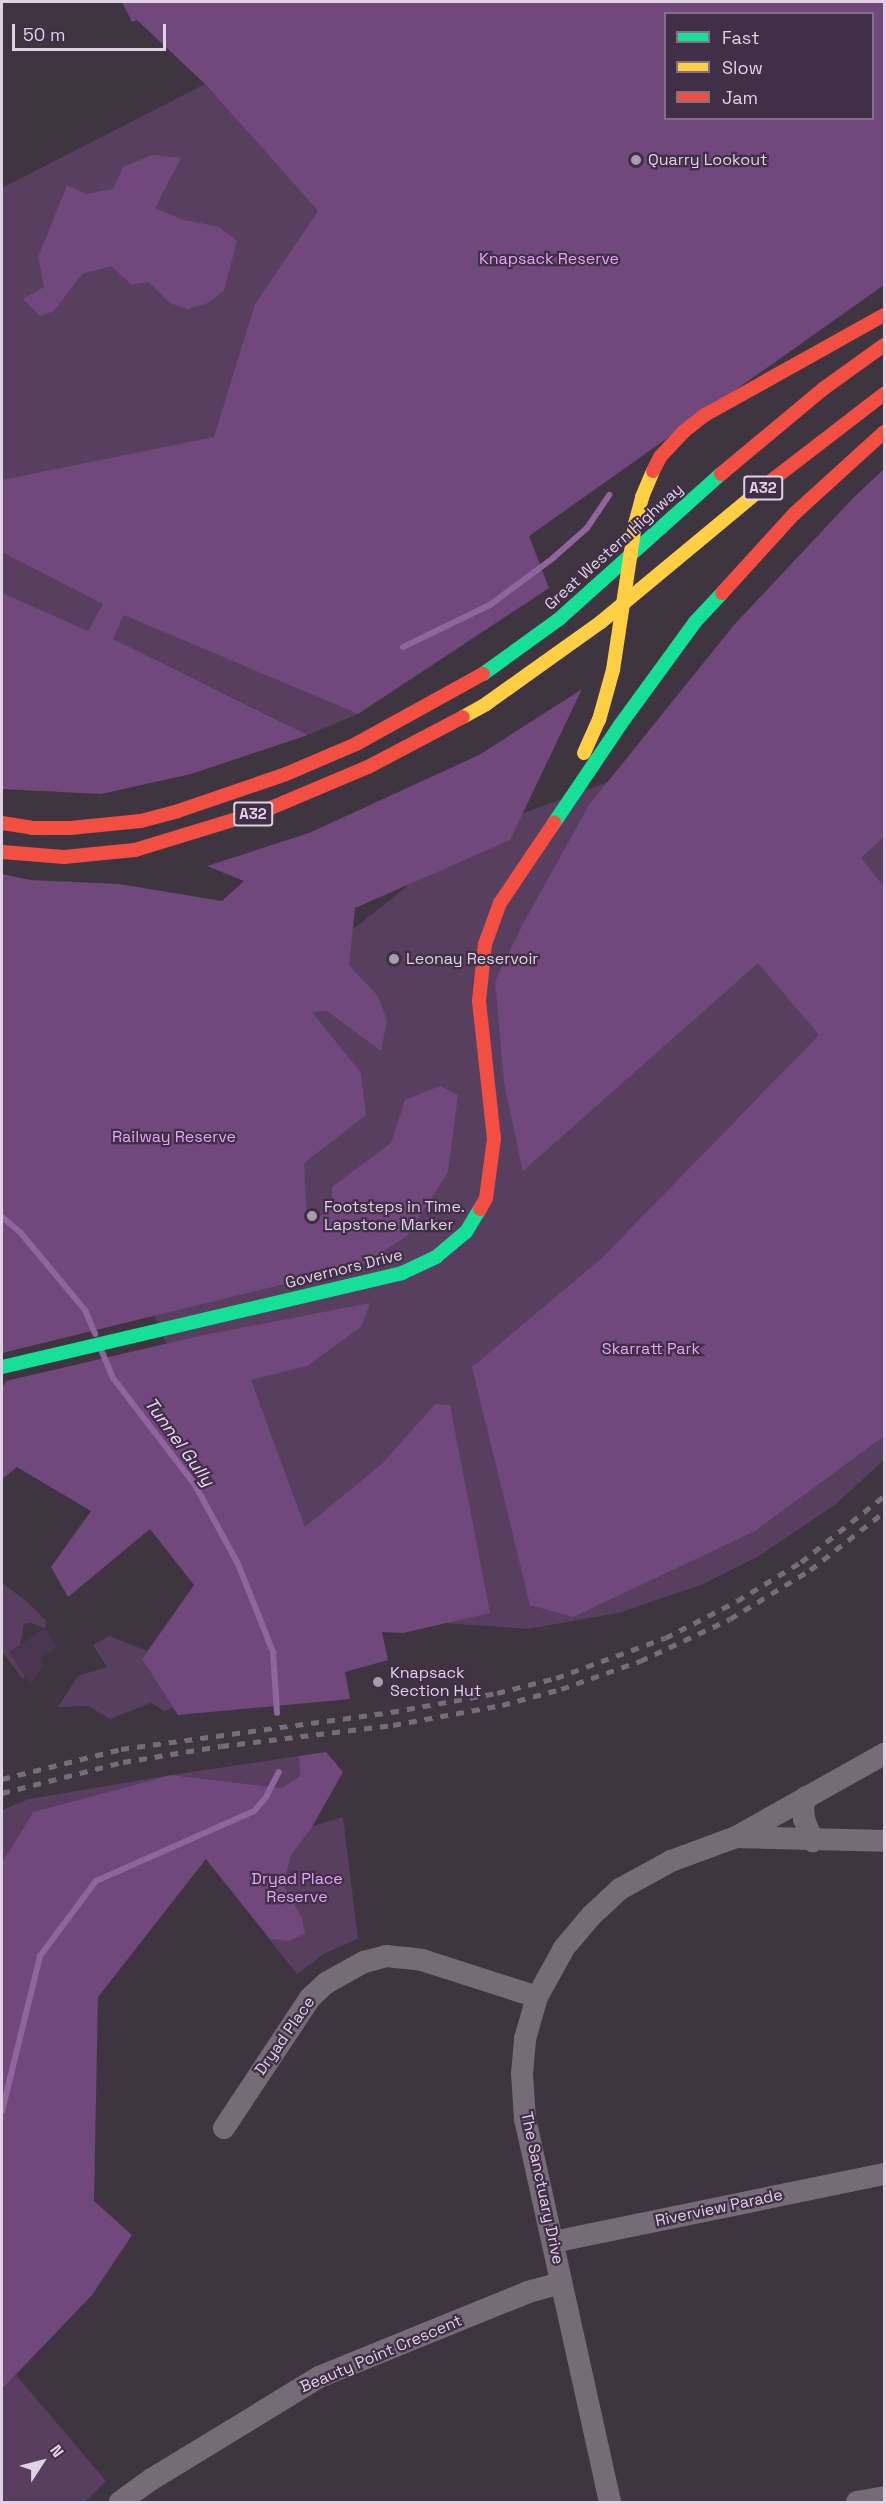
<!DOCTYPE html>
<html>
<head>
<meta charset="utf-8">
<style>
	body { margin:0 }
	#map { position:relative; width:886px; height:2504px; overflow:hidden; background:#3e3541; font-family:"Space Grotesk",sans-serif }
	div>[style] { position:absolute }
	.built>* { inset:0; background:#4a3651 }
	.green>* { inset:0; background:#583f5f }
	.forest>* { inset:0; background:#70487c }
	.stream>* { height:6px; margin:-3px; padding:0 3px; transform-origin:3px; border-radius:3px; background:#90649d }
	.street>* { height:22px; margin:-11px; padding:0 11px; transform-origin:11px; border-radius:11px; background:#746c77 }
	.fast>* { height:14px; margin:-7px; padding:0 7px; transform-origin:7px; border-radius:7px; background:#16e098 }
	.slow>* { height:14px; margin:-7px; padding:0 7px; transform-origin:7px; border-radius:7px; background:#ffcf43 }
	.jam>* { height:14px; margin:-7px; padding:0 7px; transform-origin:7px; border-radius:7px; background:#f24e42 }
	.rail>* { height:4.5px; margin-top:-2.25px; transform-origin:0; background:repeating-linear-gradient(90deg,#756d78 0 8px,transparent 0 16px) }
	.dots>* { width:16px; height:16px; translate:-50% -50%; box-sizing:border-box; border:3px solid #412f47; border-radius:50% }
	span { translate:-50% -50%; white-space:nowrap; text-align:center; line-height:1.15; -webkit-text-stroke:4.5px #412f47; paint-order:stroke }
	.shield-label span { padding:2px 4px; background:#412f47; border:2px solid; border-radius:4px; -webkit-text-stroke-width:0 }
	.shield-label { font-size:15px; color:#dfd3e2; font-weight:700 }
	.poi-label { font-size:16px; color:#dfd3e2 }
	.left { translate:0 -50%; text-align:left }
	.park-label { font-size:16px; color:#e5a4f8 }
	.street-label { font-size:16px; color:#dfd3e2 }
	.water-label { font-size:18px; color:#efd5f7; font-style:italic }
	.frame { position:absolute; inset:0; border:3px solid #dfd3e2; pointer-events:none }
	.legend { position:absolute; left:664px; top:12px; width:210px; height:108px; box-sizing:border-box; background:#412f47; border:2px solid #807185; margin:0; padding:8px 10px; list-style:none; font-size:18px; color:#dfd3e2 }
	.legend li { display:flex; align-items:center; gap:12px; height:30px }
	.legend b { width:30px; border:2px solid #807185 }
	.north { position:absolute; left:12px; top:2432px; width:60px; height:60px; -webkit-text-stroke:4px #412f47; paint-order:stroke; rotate:54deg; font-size:16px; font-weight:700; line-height:24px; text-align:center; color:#dfd3e2 }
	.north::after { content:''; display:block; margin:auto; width:21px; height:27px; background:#dfd3e2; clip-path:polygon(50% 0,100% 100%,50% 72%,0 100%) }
	.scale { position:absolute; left:12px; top:24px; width:154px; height:27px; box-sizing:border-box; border:3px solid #dfd3e2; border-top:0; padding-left:8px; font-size:18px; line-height:21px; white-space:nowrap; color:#dfd3e2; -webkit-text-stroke:4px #412f47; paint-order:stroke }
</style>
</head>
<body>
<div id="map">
	<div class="built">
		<i style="clip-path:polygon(45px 1628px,57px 1647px,40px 1658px,44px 1665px,31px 1684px,9px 1652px)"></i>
	</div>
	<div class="green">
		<i style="clip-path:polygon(evenodd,884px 2px,884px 258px,253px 669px,358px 714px,308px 735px,219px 691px,2px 752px,2px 188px,205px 84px,318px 211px,255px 304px,489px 4px,884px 2px,666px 14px,872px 14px,872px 118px,666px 118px,666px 14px)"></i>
		<i style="clip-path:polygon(884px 581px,884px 1460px,836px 1504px,759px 1556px,703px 1584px,619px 1613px,527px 1629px,281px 1611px,2px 961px,268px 952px,356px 927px,431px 867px,450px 840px,638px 771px)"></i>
		<i style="clip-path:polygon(2px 1583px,26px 1601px,46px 1621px,45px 1628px,31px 1623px,24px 1624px,20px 1645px,9px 1652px,25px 1676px,23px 1679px,2px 1652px)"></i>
		<i style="clip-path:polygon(109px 1636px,147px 1651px,142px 1659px,173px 1707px,165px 1711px,151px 1703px,110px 1719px,88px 1706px,58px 1707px,78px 1676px,107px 1667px,93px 1645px)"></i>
		<i style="clip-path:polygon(299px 1756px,300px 1776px,282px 1788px,171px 1775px,33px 1812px,2px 1863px,2px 1810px,29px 1799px,171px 1775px)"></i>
		<i style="clip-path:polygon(343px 1817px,358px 1939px,325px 1953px,297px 1974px,206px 1859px)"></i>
		<i style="clip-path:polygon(16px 2375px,106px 2481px,85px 2502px,2px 2502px,2px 2389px)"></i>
	</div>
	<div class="forest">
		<i style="clip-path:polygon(evenodd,122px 2px,884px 2px,884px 285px,529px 536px,549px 588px,358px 714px,124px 615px,113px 639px,308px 735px,191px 774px,101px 794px,2px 789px,2px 593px,88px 631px,103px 604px,2px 552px,2px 480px,214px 437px,255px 304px,318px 211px,205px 84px,137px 20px,132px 22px,122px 2px,666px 14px,872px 14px,872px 118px,666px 118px,666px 14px)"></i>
		<i style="clip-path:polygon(152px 155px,181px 158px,155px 208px,181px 219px,219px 227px,237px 241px,224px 290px,208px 303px,187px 309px,170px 303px,149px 282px,132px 285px,111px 266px,82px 274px,54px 311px,40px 316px,23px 299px,44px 287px,38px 257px,67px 185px,86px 194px,113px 189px,123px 167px)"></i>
		<i style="clip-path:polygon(884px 469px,884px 837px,861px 858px,884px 887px,884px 1436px,755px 1531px,573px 1617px,530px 1605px,472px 1367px,601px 1259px,819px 1035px,758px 963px,523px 1171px,504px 1083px,495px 981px,524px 922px,589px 805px,734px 625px,854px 497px)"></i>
		<i style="clip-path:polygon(582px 689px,510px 840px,355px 908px,349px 965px,378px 996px,387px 1021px,381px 1051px,327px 1011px,312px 1012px,361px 1073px,366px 1115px,304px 1163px,307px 1222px,332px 1210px,332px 1187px,391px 1143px,405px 1100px,440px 1086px,458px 1095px,448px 1172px,407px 1236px,362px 1265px,2px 1353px,2px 874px,30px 880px,119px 884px,222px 901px,244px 881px,207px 866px,309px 833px,479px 755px)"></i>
		<i style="clip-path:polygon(370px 1303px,361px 1327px,307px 1366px,251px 1380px,305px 1527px,384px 1462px,435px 1404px,450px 1405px,490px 1613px,403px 1633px,382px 1632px,388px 1660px,345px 1672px,350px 1699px,178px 1715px,142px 1659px,194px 1585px,150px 1529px,68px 1597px,51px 1567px,91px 1511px,17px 1467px,2px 1479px,2px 1389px,6px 1381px,199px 1336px)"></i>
		<i style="clip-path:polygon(326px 1752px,343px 1772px,312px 1827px,291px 1855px,283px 1885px,302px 1918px,305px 1934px,289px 1941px,270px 1939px,206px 1859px,98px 1997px,94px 2201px,132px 2235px,92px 2295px,2px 2389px,2px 1863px,33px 1812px,171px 1775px,282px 1788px,300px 1776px,299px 1756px)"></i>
	</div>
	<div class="stream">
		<i style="left:403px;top:647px;width:97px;rotate:-25.8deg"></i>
		<i style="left:490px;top:605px;width:79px;rotate:-36.7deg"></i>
		<i style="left:553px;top:558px;width:45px;rotate:-41.4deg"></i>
		<i style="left:587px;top:528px;width:40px;rotate:-56deg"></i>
		<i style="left:2px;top:1217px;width:23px;rotate:40deg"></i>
		<i style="left:20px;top:1232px;width:102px;rotate:50.2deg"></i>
		<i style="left:85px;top:1310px;width:26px;rotate:67deg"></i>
		<i style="left:102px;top:1352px;width:28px;rotate:67deg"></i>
		<i style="left:113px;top:1378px;width:135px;rotate:52.5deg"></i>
		<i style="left:195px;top:1485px;width:90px;rotate:61.4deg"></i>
		<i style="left:238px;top:1564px;width:95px;rotate:68.3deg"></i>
		<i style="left:273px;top:1652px;width:61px;rotate:86.2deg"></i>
		<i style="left:2px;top:2111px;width:160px;rotate:-76.2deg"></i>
		<i style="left:40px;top:1956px;width:94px;rotate:-53.3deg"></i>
		<i style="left:96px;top:1881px;width:173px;rotate:-23.9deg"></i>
		<i style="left:254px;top:1811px;width:18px;rotate:-49deg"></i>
		<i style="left:266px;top:1797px;width:28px;rotate:-63deg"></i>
	</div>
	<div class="street">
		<i style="left:806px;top:1797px;width:10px;rotate:107deg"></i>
		<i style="left:803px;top:1807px;width:12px;rotate:85deg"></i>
		<i style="left:804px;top:1819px;width:24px;rotate:68deg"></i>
		<i style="left:736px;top:1837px;width:170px;rotate:-29.3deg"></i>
		<i style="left:224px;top:2128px;width:156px;rotate:-56.5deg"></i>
		<i style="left:310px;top:1998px;width:22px;rotate:-43deg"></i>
		<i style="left:326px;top:1983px;width:43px;rotate:-28.9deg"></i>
		<i style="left:364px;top:1962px;width:23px;rotate:-15deg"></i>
		<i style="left:386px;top:1956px;width:36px;rotate:6deg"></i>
		<i style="left:422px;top:1960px;width:121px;rotate:17.8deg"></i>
		<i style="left:553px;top:2242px;width:338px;rotate:-11.6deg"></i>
		<i style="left:120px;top:2502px;width:39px;rotate:-36deg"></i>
		<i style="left:152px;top:2479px;width:196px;rotate:-31.4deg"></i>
		<i style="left:319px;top:2377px;width:226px;rotate:-22.1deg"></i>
		<i style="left:528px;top:2292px;width:34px;rotate:-15deg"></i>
		<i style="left:610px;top:2502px;width:391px;rotate:-102.5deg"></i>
		<i style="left:525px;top:2120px;width:46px;rotate:-93.7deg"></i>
		<i style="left:522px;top:2074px;width:35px;rotate:-85deg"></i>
		<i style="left:525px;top:2039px;width:44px;rotate:-74.1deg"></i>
		<i style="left:537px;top:1997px;width:56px;rotate:-61.1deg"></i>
		<i style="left:564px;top:1948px;width:42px;rotate:-49.8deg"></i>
		<i style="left:591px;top:1916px;width:40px;rotate:-43deg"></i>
		<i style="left:620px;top:1889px;width:58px;rotate:-28.8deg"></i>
		<i style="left:671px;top:1861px;width:69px;rotate:-20.3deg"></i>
		<i style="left:736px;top:1837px;width:148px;rotate:1.5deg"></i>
		<i style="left:857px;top:2502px;width:27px;rotate:-10deg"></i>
	</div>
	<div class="fast">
		<i style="left:483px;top:674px;width:92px;rotate:-35.8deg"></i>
		<i style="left:558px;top:620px;width:219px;rotate:-41.9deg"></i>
		<i style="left:554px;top:823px;width:118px;rotate:-56deg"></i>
		<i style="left:620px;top:725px;width:127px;rotate:-53.9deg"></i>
		<i style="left:695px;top:622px;width:40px;rotate:-47deg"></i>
		<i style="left:2px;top:1367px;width:411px;rotate:-13.2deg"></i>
		<i style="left:402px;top:1273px;width:38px;rotate:-25deg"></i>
		<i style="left:436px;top:1257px;width:39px;rotate:-40deg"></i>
		<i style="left:466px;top:1232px;width:27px;rotate:-59deg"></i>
	</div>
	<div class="slow">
		<i style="left:463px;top:717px;width:26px;rotate:-29deg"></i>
		<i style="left:486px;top:704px;width:141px;rotate:-35.5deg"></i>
		<i style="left:601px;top:622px;width:216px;rotate:-39.7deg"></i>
		<i style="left:584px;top:753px;width:36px;rotate:-66deg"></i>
		<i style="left:599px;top:720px;width:52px;rotate:-74.4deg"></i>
		<i style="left:613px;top:670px;width:148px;rotate:-81.4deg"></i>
		<i style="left:635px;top:524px;width:28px;rotate:-75deg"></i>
		<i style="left:642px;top:497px;width:28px;rotate:-67deg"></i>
	</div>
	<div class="jam">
		<i style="left:653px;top:471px;width:16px;rotate:-63deg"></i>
		<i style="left:660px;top:457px;width:34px;rotate:-47deg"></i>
		<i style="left:683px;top:432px;width:28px;rotate:-38deg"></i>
		<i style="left:705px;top:415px;width:205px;rotate:-29.2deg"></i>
		<i style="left:721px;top:474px;width:133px;rotate:-39.8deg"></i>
		<i style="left:823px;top:389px;width:75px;rotate:-35.8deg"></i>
		<i style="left:767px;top:484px;width:148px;rotate:-37.6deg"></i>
		<i style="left:722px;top:593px;width:107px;rotate:-47.7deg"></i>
		<i style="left:794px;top:514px;width:122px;rotate:-42.3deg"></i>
		<i style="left:2px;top:823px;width:30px;rotate:9deg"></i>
		<i style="left:32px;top:828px;width:38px"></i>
		<i style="left:70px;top:828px;width:71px;rotate:-5.6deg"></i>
		<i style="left:141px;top:821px;width:38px;rotate:-15deg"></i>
		<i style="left:178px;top:811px;width:114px;rotate:-18.9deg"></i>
		<i style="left:286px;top:774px;width:76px;rotate:-23.2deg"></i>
		<i style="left:356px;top:744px;width:145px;rotate:-28.9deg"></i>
		<i style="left:2px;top:852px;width:62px;rotate:4.6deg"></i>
		<i style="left:64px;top:857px;width:71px;rotate:-5.6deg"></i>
		<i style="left:135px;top:850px;width:137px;rotate:-17deg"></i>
		<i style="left:266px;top:810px;width:111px;rotate:-22.9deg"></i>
		<i style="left:368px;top:767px;width:107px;rotate:-27.8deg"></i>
		<i style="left:480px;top:1209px;width:13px;rotate:-61deg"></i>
		<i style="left:486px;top:1198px;width:60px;rotate:-82.3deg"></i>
		<i style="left:494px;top:1139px;width:139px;rotate:-96.2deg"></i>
		<i style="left:479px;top:1001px;width:57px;rotate:-84deg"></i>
		<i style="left:485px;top:944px;width:44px;rotate:-69.9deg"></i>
		<i style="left:500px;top:903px;width:97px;rotate:-56deg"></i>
	</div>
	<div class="rail">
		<i style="left:2px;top:1779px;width:123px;rotate:-14.1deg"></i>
		<i style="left:121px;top:1749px;width:273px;rotate:-7.8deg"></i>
		<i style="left:391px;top:1712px;width:108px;rotate:-10.2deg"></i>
		<i style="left:497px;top:1693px;width:61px;rotate:-14.3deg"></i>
		<i style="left:556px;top:1678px;width:116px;rotate:-20.2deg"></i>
		<i style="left:665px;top:1638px;width:81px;rotate:-27.2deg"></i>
		<i style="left:737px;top:1601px;width:75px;rotate:-31.4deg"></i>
		<i style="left:801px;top:1562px;width:106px;rotate:-38.5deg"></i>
		<i style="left:2px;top:1793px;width:125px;rotate:-14.4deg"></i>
		<i style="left:123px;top:1762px;width:99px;rotate:-9.3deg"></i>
		<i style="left:221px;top:1746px;width:173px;rotate:-7deg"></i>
		<i style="left:393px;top:1725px;width:111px;rotate:-10.4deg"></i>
		<i style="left:502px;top:1705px;width:61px;rotate:-15.2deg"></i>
		<i style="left:561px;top:1689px;width:84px;rotate:-19.5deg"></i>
		<i style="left:640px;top:1661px;width:99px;rotate:-25deg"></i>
		<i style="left:730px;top:1619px;width:94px;rotate:-31.5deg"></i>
		<i style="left:810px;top:1570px;width:94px;rotate:-38.1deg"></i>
	</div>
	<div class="dots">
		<i style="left:636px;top:160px;background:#a79caa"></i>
		<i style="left:394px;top:959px;background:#a79caa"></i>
		<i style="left:312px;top:1216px;background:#a79caa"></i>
		<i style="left:378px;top:1682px;background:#a79caa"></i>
	</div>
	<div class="shield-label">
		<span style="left:763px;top:488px">A32</span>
		<span style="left:253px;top:814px">A32</span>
	</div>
	<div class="poi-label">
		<span class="left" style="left:648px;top:160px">Quarry Lookout</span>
		<span class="left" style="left:406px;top:959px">Leonay Reservoir</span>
		<span class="left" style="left:324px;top:1216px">Footsteps in Time.<br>Lapstone Marker</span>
		<span class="left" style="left:390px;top:1682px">Knapsack<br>Section Hut</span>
	</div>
	<div class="park-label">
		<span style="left:549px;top:259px">Knapsack Reserve</span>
		<span style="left:174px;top:1137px">Railway Reserve</span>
		<span style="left:651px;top:1349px">Skarratt Park</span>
		<span style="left:297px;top:1888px">Dryad Place<br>Reserve</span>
	</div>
	<div class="street-label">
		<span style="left:614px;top:547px;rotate:-42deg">Great Western Highway</span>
		<span style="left:344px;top:1269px;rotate:-14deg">Governors Drive</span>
		<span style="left:285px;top:2036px;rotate:-55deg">Dryad Place</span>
		<span style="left:542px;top:2188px;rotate:78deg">The Sanctuary Drive</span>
		<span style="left:719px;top:2208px;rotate:-12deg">Riverview Parade</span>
		<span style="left:381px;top:2354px;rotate:-23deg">Beauty Point Crescent</span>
	</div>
	<div class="water-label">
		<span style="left:179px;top:1442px;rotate:54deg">Tunnel Gully</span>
	</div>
	<div class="frame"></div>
	<ul class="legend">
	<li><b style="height:8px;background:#16e098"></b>Fast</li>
	<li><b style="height:8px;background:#ffcf43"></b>Slow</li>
	<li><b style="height:8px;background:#f24e42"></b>Jam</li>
	</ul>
	<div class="north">N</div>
	<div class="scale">50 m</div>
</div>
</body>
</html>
